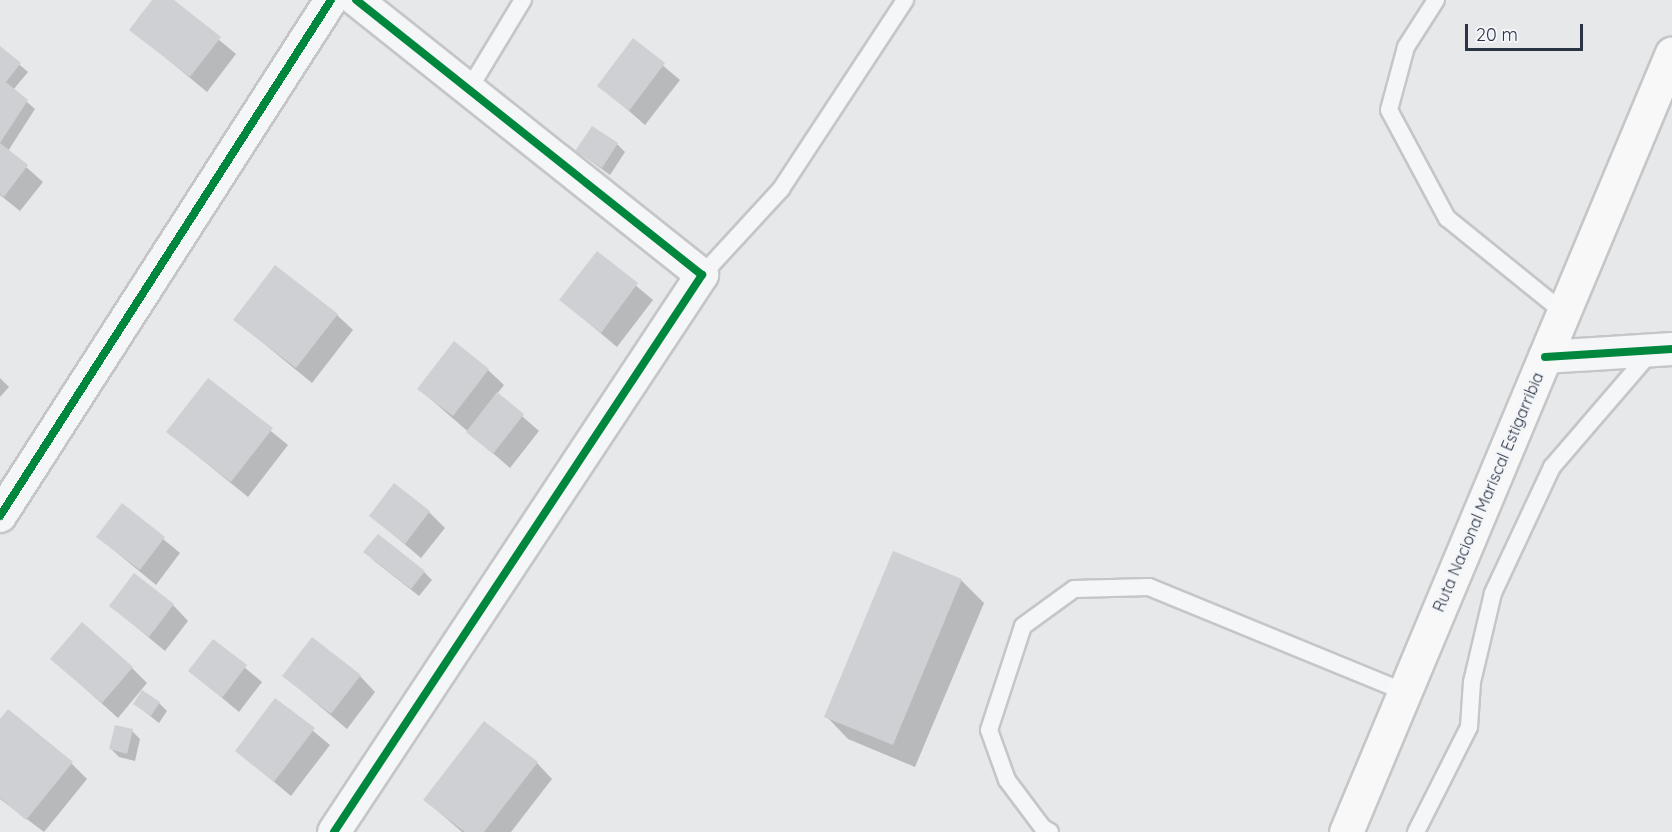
<!DOCTYPE html>
<html>
<head>
<meta charset="utf-8">
<style>
	body { margin:0 }
	#map { position:relative; width:1672px; height:832px; overflow:hidden; background:#e6e8ea; font-family:Quicksand,sans-serif }
	div>[style] { position:absolute }
	.shadow>* { inset:0; background:#0003 }
	.building>* { inset:0; background:#ced0d3 }
	.roads { filter:drop-shadow(2px 0 #c4c6c8) drop-shadow(-2px 0 #c4c6c8) drop-shadow(0 2px #c4c6c8) drop-shadow(0 -2px #c4c6c8) }
	.service>* { height:16px; margin:-8px; padding:0 8px; transform-origin:8px; border-radius:8px; background:#f5f6f7 }
	.minor>* { height:32px; margin:-16px; padding:0 16px; transform-origin:16px; border-radius:16px; background:#f5f6f7 }
	.primary>* { height:33px; margin:-16.5px; padding:0 16.5px; transform-origin:16.5px; border-radius:16.5px; background:#f8f8f8 }
	.cycleway>* { height:8px; margin:-4px; padding:0 4px; transform-origin:4px; border-radius:4px; background:#00873e }
	span { translate:-50% -50%; white-space:nowrap; text-align:center; line-height:1.15; -webkit-text-stroke:6px #f4f6f9; paint-order:stroke }
	.street-label { font-size:16px; color:#2b3445 }
	.scale { position:absolute; left:1465px; top:24px; width:118px; height:27px; box-sizing:border-box; border:3px solid #2b3445; border-top:0; padding-left:8px; font-size:18px; line-height:21px; white-space:nowrap; color:#2b3445; -webkit-text-stroke:4px #f4f6f9; paint-order:stroke }
</style>
</head>
<body>
<div id="map">
	<div class="shadow">
		<i style="clip-path:polygon(154px 0,171px 0,236px 54px,207px 92px,131px 29px)"></i>
		<i style="clip-path:polygon(634px 41px,680px 80px,645px 125px,599px 85px)"></i>
		<i style="clip-path:polygon(0 48px,28px 72px,13px 90px,35px 109px,8px 151px,43px 182px,20px 211px,0 195px)"></i>
		<i style="clip-path:polygon(617px 144px,625px 152px,610px 175px,577px 151px)"></i>
		<i style="clip-path:polygon(597px 253px,653px 300px,617px 347px,561px 300px)"></i>
		<i style="clip-path:polygon(337px 315px,353px 330px,312px 383px,235px 320px)"></i>
		<i style="clip-path:polygon(488px 370px,504px 385px,497px 394px,539px 431px,510px 468px,419px 389px)"></i>
		<i style="clip-path:polygon(0 378px,9px 387px,0 397px)"></i>
		<i style="clip-path:polygon(208px 380px,288px 445px,248px 497px,168px 432px)"></i>
		<i style="clip-path:polygon(122px 505px,180px 553px,156px 585px,98px 537px)"></i>
		<i style="clip-path:polygon(429px 512px,445px 528px,421px 558px,371px 516px)"></i>
		<i style="clip-path:polygon(894px 553px,962px 581px,984px 603px,915px 767px,848px 739px,826px 716px)"></i>
		<i style="clip-path:polygon(373px 560px,424px 572px,432px 580px,419px 596px)"></i>
		<i style="clip-path:polygon(173px 605px,188px 621px,165px 651px,111px 606px)"></i>
		<i style="clip-path:polygon(213px 641px,262px 682px,239px 712px,190px 671px)"></i>
		<i style="clip-path:polygon(52px 659px,132px 668px,147px 683px,118px 718px)"></i>
		<i style="clip-path:polygon(284px 676px,360px 676px,375px 692px,347px 729px)"></i>
		<i style="clip-path:polygon(276px 700px,330px 745px,291px 796px,237px 751px)"></i>
		<i style="clip-path:polygon(159px 703px,167px 711px,159px 723px,135px 704px)"></i>
		<i style="clip-path:polygon(0 721px,72px 764px,87px 779px,44px 832px,0 799px)"></i>
		<i style="clip-path:polygon(132px 731px,140px 739px,135px 761px,119px 757px,111px 749px)"></i>
		<i style="clip-path:polygon(537px 763px,552px 779px,511px 832px,462px 832px,425px 800px)"></i>
	</div>
	<div class="building">
		<i style="clip-path:polygon(152px 0,174px 0,221px 37px,190px 77px,129px 30px)"></i>
		<i style="clip-path:polygon(633px 38px,665px 63px,629px 111px,597px 86px)"></i>
		<i style="clip-path:polygon(0 46px,21px 63px,6px 82px,28px 100px,0 143px,28px 165px,4px 197px,0 194px)"></i>
		<i style="clip-path:polygon(592px 126px,618px 143px,602px 168px,575px 151px)"></i>
		<i style="clip-path:polygon(597px 251px,638px 283px,601px 333px,559px 300px)"></i>
		<i style="clip-path:polygon(275px 265px,338px 314px,296px 368px,233px 320px)"></i>
		<i style="clip-path:polygon(454px 341px,489px 369px,453px 416px,417px 389px)"></i>
		<i style="clip-path:polygon(208px 378px,273px 428px,231px 482px,166px 432px)"></i>
		<i style="clip-path:polygon(497px 392px,524px 414px,493px 454px,466px 432px)"></i>
		<i style="clip-path:polygon(394px 483px,430px 511px,405px 544px,369px 516px)"></i>
		<i style="clip-path:polygon(122px 503px,165px 537px,140px 570px,96px 537px)"></i>
		<i style="clip-path:polygon(378px 534px,425px 571px,411px 589px,363px 552px)"></i>
		<i style="clip-path:polygon(893px 551px,962px 579px,893px 745px,824px 717px)"></i>
		<i style="clip-path:polygon(134px 573px,174px 604px,149px 637px,109px 606px)"></i>
		<i style="clip-path:polygon(82px 622px,133px 667px,102px 703px,50px 659px)"></i>
		<i style="clip-path:polygon(312px 637px,361px 675px,331px 714px,282px 676px)"></i>
		<i style="clip-path:polygon(213px 639px,247px 665px,222px 698px,188px 671px)"></i>
		<i style="clip-path:polygon(142px 690px,160px 702px,151px 716px,133px 704px)"></i>
		<i style="clip-path:polygon(275px 698px,315px 728px,274px 782px,235px 751px)"></i>
		<i style="clip-path:polygon(8px 709px,73px 762px,26px 820px,0 798px,0 719px)"></i>
		<i style="clip-path:polygon(484px 721px,538px 762px,484px 832px,465px 832px,423px 800px)"></i>
		<i style="clip-path:polygon(115px 725px,133px 729px,127px 754px,109px 749px)"></i>
	</div>
	<div class="roads">
		<div class="service">
			<i style="left:1436px;top:0;width:56px;rotate:122.6deg"></i>
			<i style="left:1406px;top:47px;width:65px;rotate:105.1deg"></i>
			<i style="left:1389px;top:110px;width:123px;rotate:61.8deg"></i>
			<i style="left:1447px;top:218px;width:149px;rotate:39deg"></i>
			<i style="left:469px;top:89px;width:104px;rotate:-58.8deg"></i>
			<i style="left:702px;top:275px;width:117px;rotate:-47.4deg"></i>
			<i style="left:781px;top:189px;width:226px;rotate:-56.7deg"></i>
			<i style="left:1050px;top:832px;width:8px;rotate:-150deg"></i>
			<i style="left:1043px;top:828px;width:60px;rotate:-126.9deg"></i>
			<i style="left:1007px;top:780px;width:53px;rotate:-109.8deg"></i>
			<i style="left:989px;top:730px;width:109px;rotate:-71.9deg"></i>
			<i style="left:1023px;top:626px;width:63px;rotate:-36deg"></i>
			<i style="left:1074px;top:589px;width:75px;rotate:-1.5deg"></i>
			<i style="left:1149px;top:587px;width:277px;rotate:22.3deg"></i>
			<i style="left:1416px;top:832px;width:118px;rotate:-63.2deg"></i>
			<i style="left:1469px;top:727px;width:45px;rotate:-86.2deg"></i>
			<i style="left:1472px;top:682px;width:91px;rotate:-76.7deg"></i>
			<i style="left:1493px;top:593px;width:139px;rotate:-64.9deg"></i>
			<i style="left:1552px;top:467px;width:152px;rotate:-49.3deg"></i>
		</div>
		<div class="minor">
			<i style="left:1545px;top:357px;width:127px;rotate:-3.6deg"></i>
			<i style="left:0;top:516px;width:613px;rotate:-57.32deg"></i>
			<i style="left:334px;top:832px;width:668px;rotate:-56.55deg"></i>
			<i style="left:702px;top:275px;width:442px;rotate:-141.5deg"></i>
		</div>
		<div class="primary">
			<i style="left:1346px;top:832px;width:844px;rotate:-67.29deg"></i>
		</div>
	</div>
	<div class="cycleway">
		<i style="left:1545px;top:357px;width:127px;rotate:-3.6deg"></i>
		<i style="left:0;top:516px;width:613px;rotate:-57.32deg"></i>
		<i style="left:334px;top:832px;width:668px;rotate:-56.55deg"></i>
		<i style="left:702px;top:275px;width:442px;rotate:-141.5deg"></i>
	</div>
	<div class="street-label">
		<span style="left:1488px;top:492px;rotate:-67deg">Ruta Nacional Mariscal Estigarribia</span>
	</div>
	<div class="scale">20 m</div>
</div>
</body>
</html>
